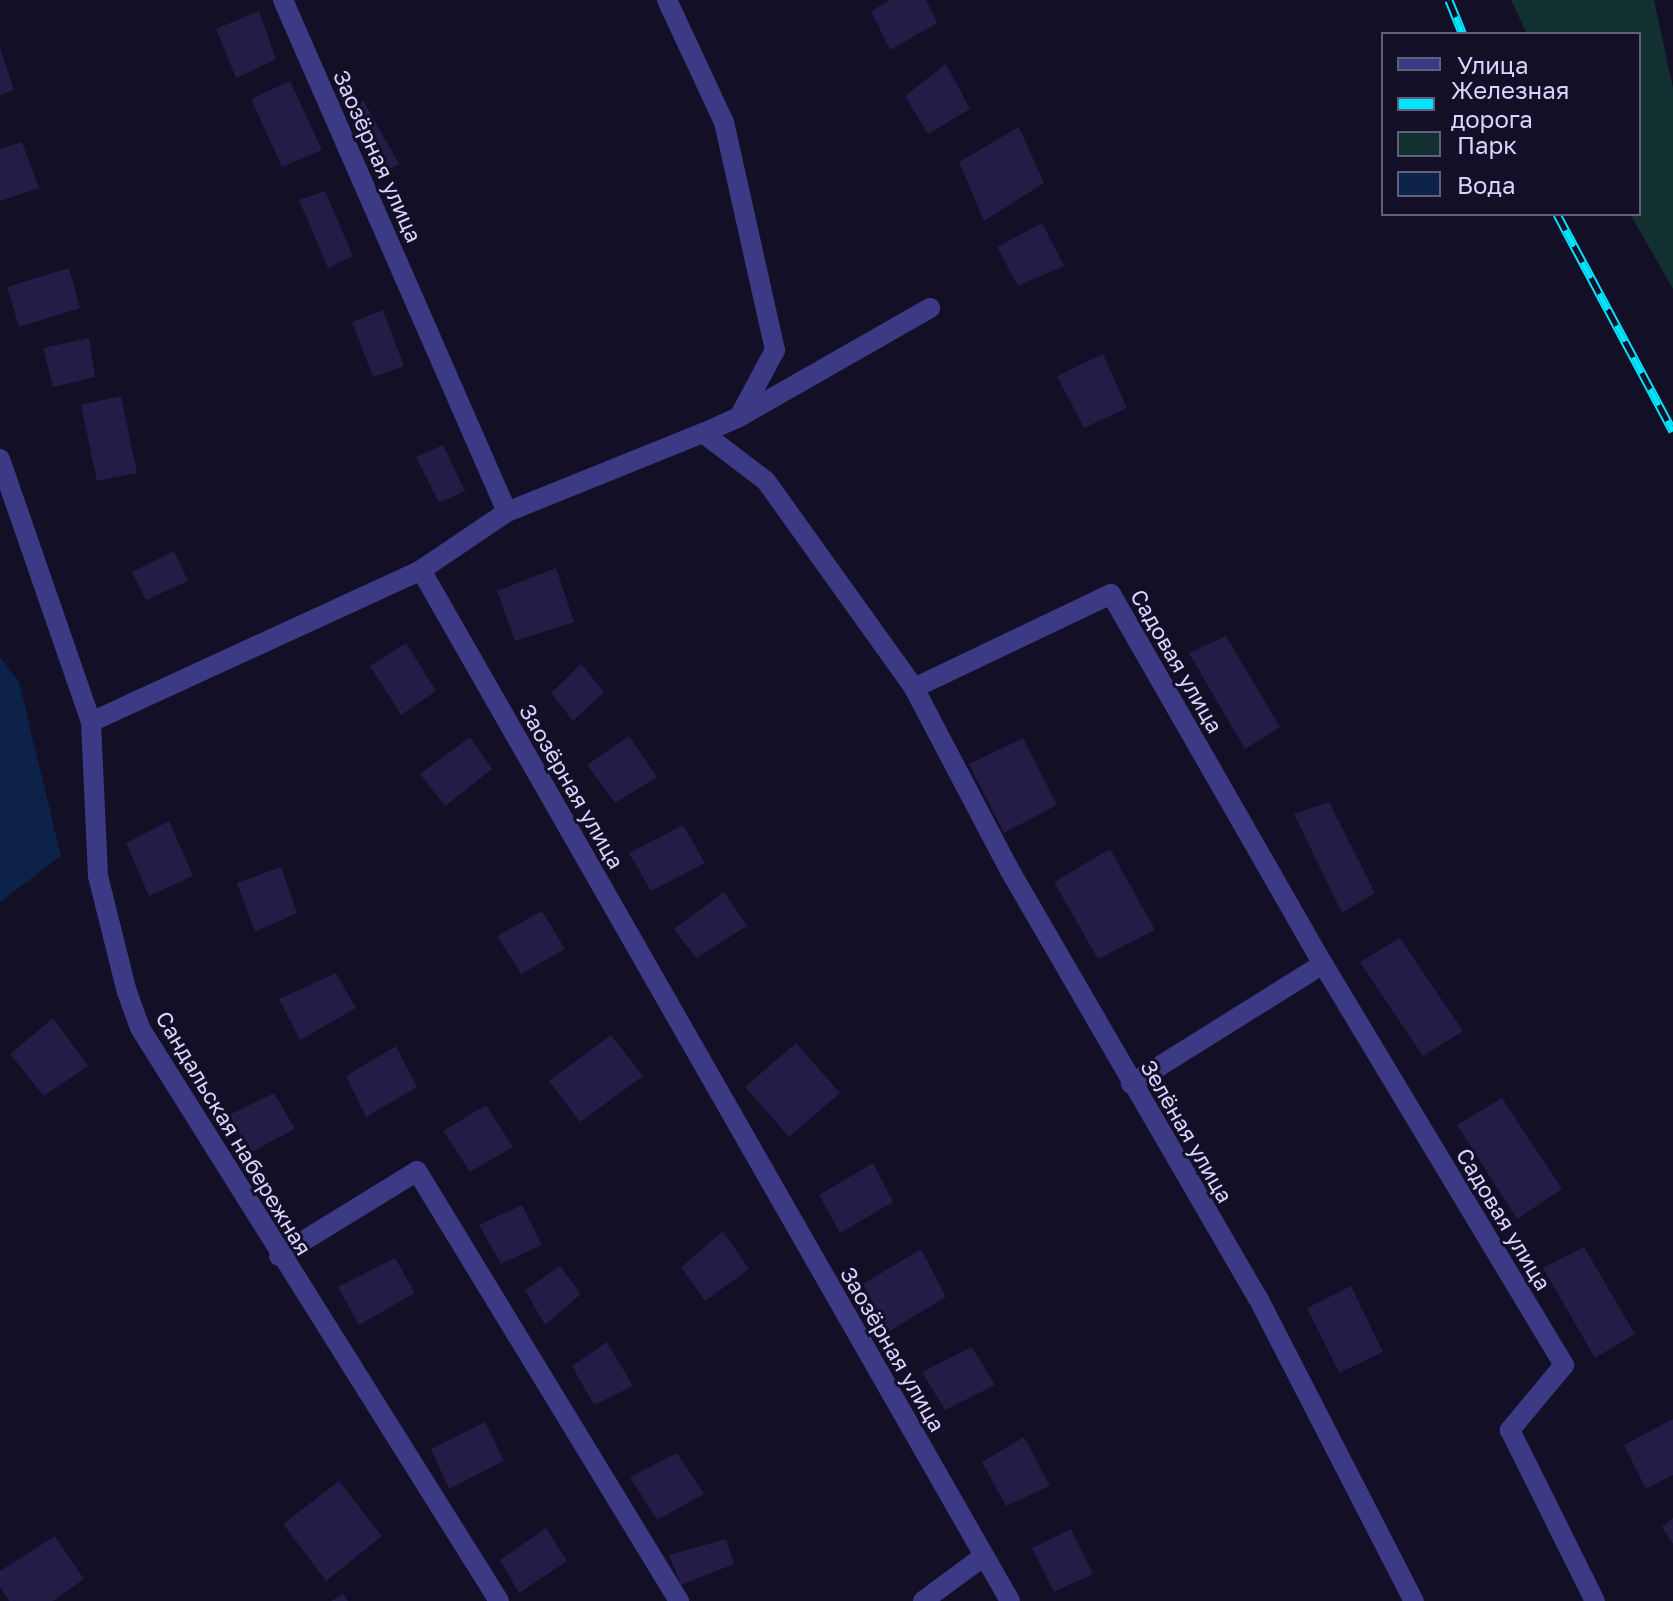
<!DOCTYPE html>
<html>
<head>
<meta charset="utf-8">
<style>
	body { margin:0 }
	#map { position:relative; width:1673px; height:1601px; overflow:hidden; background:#130f26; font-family:"Golos Text",sans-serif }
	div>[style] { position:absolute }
	.green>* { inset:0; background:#12302f }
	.water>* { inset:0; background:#0c2248 }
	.building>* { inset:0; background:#241b47 }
	.minor>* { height:20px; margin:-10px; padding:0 10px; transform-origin:10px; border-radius:10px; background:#3d3a85 }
	.rail>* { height:9px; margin-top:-4.5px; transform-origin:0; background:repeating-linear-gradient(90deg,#130f26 0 18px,#00e5ff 0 36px); box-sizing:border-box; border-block:2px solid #00e5ff }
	span { translate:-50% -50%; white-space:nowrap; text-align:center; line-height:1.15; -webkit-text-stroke:6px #130f26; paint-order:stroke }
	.street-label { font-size:22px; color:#d9d4ff }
	.legend { position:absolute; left:1381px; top:32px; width:260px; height:184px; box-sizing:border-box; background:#130f26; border:2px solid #625e7d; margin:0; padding:10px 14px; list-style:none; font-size:24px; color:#d9d4ff }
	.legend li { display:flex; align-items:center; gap:16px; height:40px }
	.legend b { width:40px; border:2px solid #625e7d }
</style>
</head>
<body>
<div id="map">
	<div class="green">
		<i style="clip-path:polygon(1511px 0,1654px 0,1673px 88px,1673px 289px,1630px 214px,1639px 214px,1639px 34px,1527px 34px)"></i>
	</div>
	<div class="water">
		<i style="clip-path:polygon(0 657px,19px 682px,61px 856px,0 902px)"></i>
	</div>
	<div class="building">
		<i style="clip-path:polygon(890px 0,926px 0,937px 23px,890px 50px,871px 11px)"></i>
		<i style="clip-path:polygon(259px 11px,276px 59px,236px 78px,216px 29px)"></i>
		<i style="clip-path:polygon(0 48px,14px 90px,0 95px)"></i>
		<i style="clip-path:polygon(946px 64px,970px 109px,928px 134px,905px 96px)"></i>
		<i style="clip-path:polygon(290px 81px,322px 150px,282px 167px,251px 99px)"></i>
		<i style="clip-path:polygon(363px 100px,399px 164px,379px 175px,353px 118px)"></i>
		<i style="clip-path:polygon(1019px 127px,1044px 183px,984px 221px,959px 162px)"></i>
		<i style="clip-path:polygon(22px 142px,39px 188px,0 201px,0 149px)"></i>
		<i style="clip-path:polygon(325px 191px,353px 256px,328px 268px,299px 200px)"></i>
		<i style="clip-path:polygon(1042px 223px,1064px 266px,1018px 286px,997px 247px)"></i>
		<i style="clip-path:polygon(69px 268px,80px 308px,19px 327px,7px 287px)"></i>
		<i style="clip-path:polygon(383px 310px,404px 366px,373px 377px,352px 322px)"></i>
		<i style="clip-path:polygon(89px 338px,95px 377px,53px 387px,43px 348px)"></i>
		<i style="clip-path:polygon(1103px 354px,1127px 408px,1084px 428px,1057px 376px)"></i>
		<i style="clip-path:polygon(121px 396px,137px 473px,97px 481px,81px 405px)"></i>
		<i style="clip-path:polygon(443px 445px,465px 491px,439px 503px,416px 457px)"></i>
		<i style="clip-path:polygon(174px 551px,188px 581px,146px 600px,132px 572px)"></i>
		<i style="clip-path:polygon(556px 568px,574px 622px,515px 641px,497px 591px)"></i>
		<i style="clip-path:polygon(1226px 636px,1280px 727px,1245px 749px,1189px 653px)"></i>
		<i style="clip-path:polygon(406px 643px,436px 691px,401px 715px,370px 666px)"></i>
		<i style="clip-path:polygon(581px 664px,604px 692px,573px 721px,551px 693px)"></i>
		<i style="clip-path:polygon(629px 736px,657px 777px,615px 803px,587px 765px)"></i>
		<i style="clip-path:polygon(470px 737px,492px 769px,445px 806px,420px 774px)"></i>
		<i style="clip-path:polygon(1023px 738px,1057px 805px,1004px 833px,969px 764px)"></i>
		<i style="clip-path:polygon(1329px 802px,1375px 893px,1342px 913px,1294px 814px)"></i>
		<i style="clip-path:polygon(169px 821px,193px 876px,149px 896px,126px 843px)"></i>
		<i style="clip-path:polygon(683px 825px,705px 863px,651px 891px,629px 853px)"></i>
		<i style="clip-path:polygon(1110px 849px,1155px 930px,1098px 959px,1054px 882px)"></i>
		<i style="clip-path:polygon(281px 867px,297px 913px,255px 932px,237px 883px)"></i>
		<i style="clip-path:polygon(724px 892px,747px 926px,696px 958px,674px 929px)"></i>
		<i style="clip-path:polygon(542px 911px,565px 949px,521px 974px,497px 936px)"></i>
		<i style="clip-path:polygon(1400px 938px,1463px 1031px,1423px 1056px,1360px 962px)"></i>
		<i style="clip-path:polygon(336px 973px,356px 1008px,300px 1040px,279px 999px)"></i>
		<i style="clip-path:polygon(53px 1018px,88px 1066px,44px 1096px,10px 1054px)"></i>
		<i style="clip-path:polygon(611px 1035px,643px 1076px,580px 1122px,549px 1081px)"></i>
		<i style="clip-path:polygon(796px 1043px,840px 1093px,789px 1137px,745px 1087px)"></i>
		<i style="clip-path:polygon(396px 1046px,417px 1087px,366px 1117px,346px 1076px)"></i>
		<i style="clip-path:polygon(274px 1093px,295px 1129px,250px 1153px,229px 1115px)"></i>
		<i style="clip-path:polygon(1502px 1098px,1562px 1189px,1517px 1219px,1457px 1125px)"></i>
		<i style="clip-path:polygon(486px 1105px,513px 1147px,470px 1172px,443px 1131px)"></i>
		<i style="clip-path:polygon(873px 1163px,893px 1202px,840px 1233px,819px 1195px)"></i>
		<i style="clip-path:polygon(522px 1205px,542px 1245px,501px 1264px,479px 1225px)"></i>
		<i style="clip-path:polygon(723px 1231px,749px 1269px,705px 1301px,681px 1267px)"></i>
		<i style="clip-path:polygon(1584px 1247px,1635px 1334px,1595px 1358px,1543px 1268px)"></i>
		<i style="clip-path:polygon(921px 1249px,946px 1297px,888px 1332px,863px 1284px)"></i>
		<i style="clip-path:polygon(395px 1258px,415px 1293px,359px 1325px,338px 1287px)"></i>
		<i style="clip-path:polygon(560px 1266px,581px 1294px,545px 1325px,525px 1290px)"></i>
		<i style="clip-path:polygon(1351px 1286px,1383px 1352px,1339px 1373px,1307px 1308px)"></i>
		<i style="clip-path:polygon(607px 1342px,633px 1386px,594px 1405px,572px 1366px)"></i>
		<i style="clip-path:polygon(972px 1347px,995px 1385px,945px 1410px,922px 1372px)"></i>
		<i style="clip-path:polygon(1673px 1419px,1673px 1475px,1646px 1489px,1624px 1445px)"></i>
		<i style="clip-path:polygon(485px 1422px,504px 1461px,449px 1489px,431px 1449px)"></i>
		<i style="clip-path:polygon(1024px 1437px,1050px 1486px,1006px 1506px,982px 1462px)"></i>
		<i style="clip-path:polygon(677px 1453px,704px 1494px,657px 1520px,630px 1477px)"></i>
		<i style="clip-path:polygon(339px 1481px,382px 1536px,326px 1581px,283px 1524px)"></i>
		<i style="clip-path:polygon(1673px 1518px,1673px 1544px,1662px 1527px)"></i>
		<i style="clip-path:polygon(546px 1528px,567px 1561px,519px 1593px,500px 1560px)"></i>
		<i style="clip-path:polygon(1071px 1529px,1093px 1574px,1054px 1592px,1032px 1548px)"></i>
		<i style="clip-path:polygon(55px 1536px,84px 1579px,53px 1601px,9px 1601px,0 1587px,0 1571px)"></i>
		<i style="clip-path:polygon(726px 1539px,734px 1564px,681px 1585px,669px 1555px)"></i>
		<i style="clip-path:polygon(343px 1594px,348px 1601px,331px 1601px)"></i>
	</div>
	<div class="minor">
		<i style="left:283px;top:0;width:559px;rotate:66.37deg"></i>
		<i style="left:507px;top:512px;width:104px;rotate:146deg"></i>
		<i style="left:421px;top:570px;width:1187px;rotate:60.26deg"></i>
		<i style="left:667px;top:0;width:135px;rotate:65deg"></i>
		<i style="left:724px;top:122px;width:234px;rotate:77.4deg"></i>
		<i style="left:775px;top:350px;width:76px;rotate:118.2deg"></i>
		<i style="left:739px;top:417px;width:39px;rotate:156deg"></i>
		<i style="left:703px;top:433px;width:79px;rotate:37.3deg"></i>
		<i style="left:766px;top:481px;width:254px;rotate:54.4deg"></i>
		<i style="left:914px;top:688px;width:218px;rotate:-25.5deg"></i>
		<i style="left:1111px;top:594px;width:426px;rotate:60.2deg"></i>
		<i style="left:1323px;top:964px;width:468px;rotate:59deg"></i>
		<i style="left:1564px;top:1365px;width:85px;rotate:129.7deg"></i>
		<i style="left:1510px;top:1430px;width:191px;rotate:63.6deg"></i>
		<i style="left:739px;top:417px;width:220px;rotate:-29.7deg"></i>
		<i style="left:0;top:459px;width:278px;rotate:70.9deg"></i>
		<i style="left:91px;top:722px;width:154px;rotate:87.4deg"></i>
		<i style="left:98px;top:876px;width:120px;rotate:76deg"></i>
		<i style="left:127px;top:992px;width:38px;rotate:70deg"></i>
		<i style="left:140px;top:1028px;width:676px;rotate:57.93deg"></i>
		<i style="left:507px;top:512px;width:211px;rotate:-22deg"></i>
		<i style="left:914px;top:688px;width:204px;rotate:62.3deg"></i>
		<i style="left:1009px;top:869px;width:496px;rotate:59.9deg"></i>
		<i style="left:1258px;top:1298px;width:341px;rotate:62.8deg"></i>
		<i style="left:91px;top:722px;width:363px;rotate:-24.7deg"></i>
		<i style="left:1131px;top:1084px;width:226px;rotate:-32deg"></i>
		<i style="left:279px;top:1256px;width:162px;rotate:-31.6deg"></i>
		<i style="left:417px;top:1171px;width:504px;rotate:58.65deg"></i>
		<i style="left:923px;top:1601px;width:76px;rotate:-36.4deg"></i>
	</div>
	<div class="rail">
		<i style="left:1449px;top:0;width:37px;rotate:68deg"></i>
		<i style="left:1557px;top:214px;width:246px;rotate:61.9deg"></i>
	</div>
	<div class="street-label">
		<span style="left:378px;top:156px;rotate:66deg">Заозёрная улица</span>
		<span style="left:1177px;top:661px;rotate:60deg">Садовая улица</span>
		<span style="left:572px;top:786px;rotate:60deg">Заозёрная улица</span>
		<span style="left:1187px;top:1131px;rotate:60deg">Зелёная улица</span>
		<span style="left:234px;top:1133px;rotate:59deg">Сандальская набережная</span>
		<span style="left:1504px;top:1219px;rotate:59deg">Садовая улица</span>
		<span style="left:893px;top:1349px;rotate:60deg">Заозёрная улица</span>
	</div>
	<ul class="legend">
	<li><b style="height:10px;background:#3d3a85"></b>Улица</li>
	<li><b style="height:10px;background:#00e5ff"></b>Железная дорога</li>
	<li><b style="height:22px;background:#12302f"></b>Парк</li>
	<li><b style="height:22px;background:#0c2248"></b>Вода</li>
	</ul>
</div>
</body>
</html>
